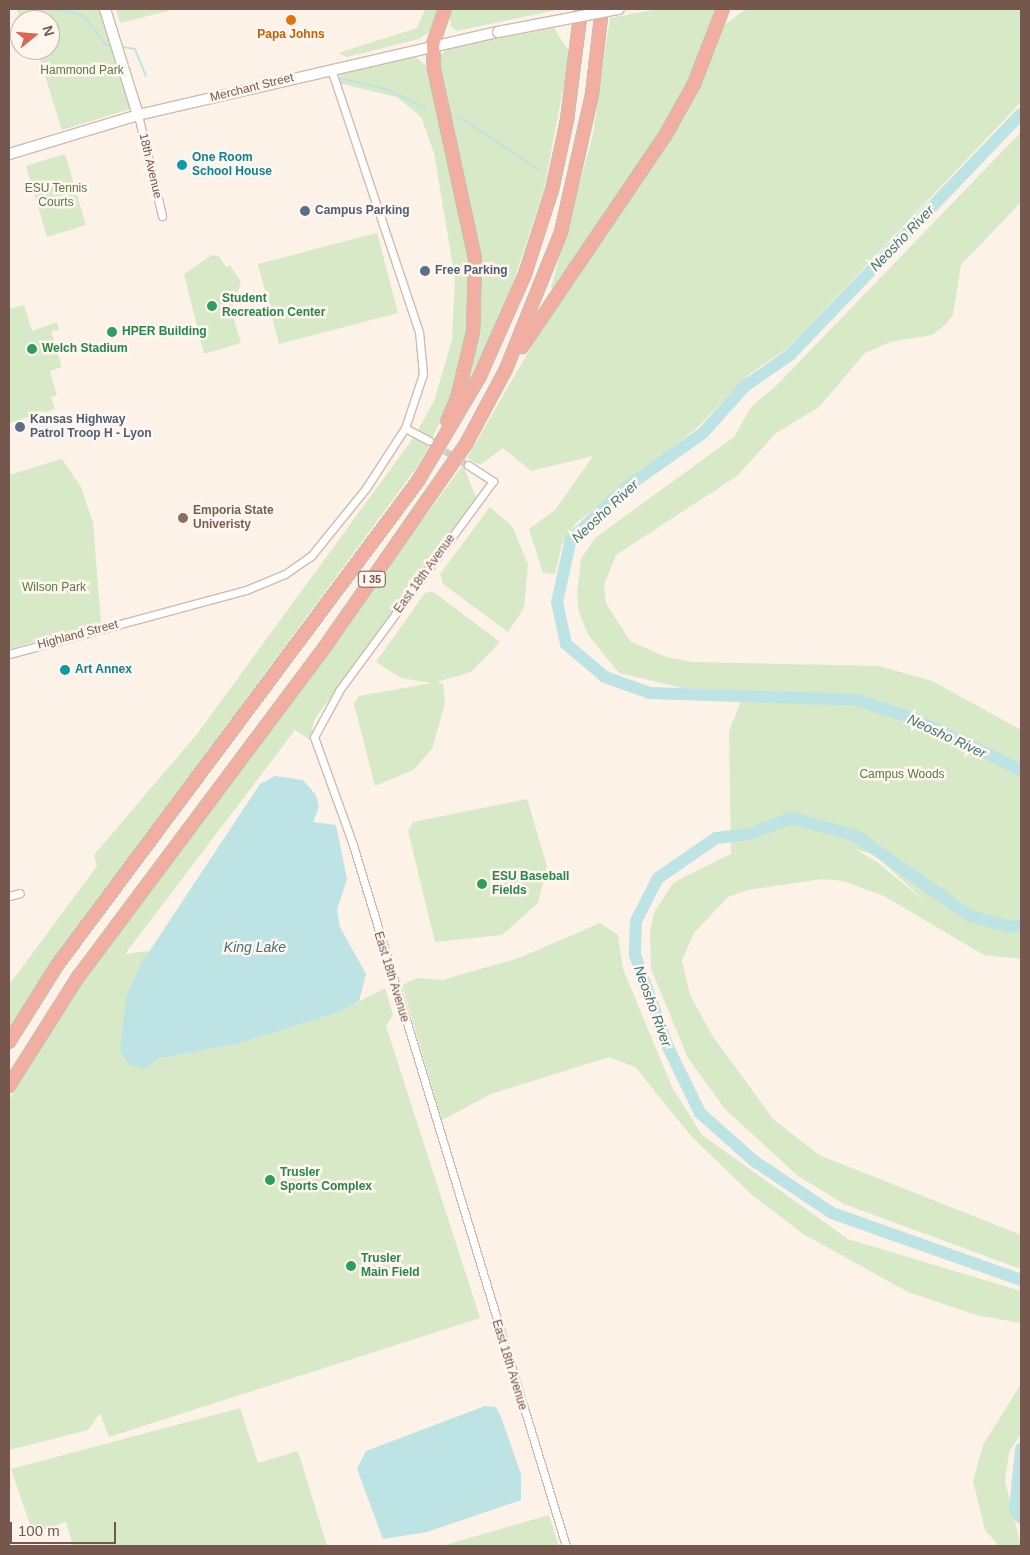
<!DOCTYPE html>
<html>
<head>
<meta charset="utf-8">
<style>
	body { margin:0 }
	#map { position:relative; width:1030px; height:1555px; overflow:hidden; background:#fcf2e8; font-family:Arial,sans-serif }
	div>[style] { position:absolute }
	.green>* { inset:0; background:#d8e9c7 }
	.water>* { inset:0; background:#bde3e5 }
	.stream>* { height:2px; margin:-1px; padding:0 1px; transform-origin:1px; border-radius:1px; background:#bde3e5 }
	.river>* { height:12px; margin:-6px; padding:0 6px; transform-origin:6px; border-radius:6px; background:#bde3e5 }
	.street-tunnel>* { height:7px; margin-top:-3.5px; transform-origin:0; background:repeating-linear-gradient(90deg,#dacbc1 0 7px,transparent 0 10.5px) }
	.roads { filter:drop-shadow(1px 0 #cfbbb1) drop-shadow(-1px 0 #cfbbb1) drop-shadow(0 1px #cfbbb1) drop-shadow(0 -1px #cfbbb1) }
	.street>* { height:7px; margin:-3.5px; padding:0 3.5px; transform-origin:3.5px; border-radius:3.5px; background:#fff }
	.secondary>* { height:10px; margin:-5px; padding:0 5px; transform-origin:5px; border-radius:5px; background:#fff }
	.highway>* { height:12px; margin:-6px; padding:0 6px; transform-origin:6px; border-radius:6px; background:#f3aea2 }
	.bridges { filter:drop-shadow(1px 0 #d2baaf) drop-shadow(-1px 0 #d2baaf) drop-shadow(0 1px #d2baaf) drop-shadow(0 -1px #d2baaf) }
	.secondary-bridge>* { height:10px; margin:-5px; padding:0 5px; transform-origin:5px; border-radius:5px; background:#fff }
	.dots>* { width:14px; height:14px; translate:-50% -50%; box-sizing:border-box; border:2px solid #fef6ef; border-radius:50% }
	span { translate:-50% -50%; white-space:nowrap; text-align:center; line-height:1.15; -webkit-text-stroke:5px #fef6ef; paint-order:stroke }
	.shield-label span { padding:1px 4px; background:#fef6ef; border:1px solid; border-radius:4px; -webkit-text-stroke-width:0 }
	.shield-label { font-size:11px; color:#75574d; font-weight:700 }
	.food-label { font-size:12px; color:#c56008; font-weight:700 }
	.park-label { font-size:12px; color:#5b7a45 }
	.street-label { font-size:12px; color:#75574d }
	.culture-label { font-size:12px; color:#0d838f; font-weight:700 }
	.left { translate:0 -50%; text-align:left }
	.service-label { font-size:12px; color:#4e5e75; font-weight:700 }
	.leisure-label { font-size:12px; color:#27864d; font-weight:700 }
	.education-label { font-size:12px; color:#785e54; font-weight:700 }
	.water-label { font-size:14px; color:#417679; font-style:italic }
	.frame { position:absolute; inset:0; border:10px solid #75574d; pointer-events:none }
	.north { position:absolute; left:10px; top:10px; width:50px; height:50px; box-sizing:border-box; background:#fef6ef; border:1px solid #c7b6ae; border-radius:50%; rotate:73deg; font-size:14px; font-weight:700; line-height:20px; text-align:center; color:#75574d }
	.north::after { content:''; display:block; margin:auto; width:18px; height:22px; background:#e06353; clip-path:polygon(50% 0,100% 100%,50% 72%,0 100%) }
	.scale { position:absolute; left:10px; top:1522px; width:106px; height:22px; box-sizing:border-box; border:2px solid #75574d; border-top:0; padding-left:6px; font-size:15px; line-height:18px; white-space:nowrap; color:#75574d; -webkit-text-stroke:4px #fef6ef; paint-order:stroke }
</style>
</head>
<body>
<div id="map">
	<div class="green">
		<i style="clip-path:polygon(16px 9px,100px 9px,130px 109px,62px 130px,37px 50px,50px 50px,50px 20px,23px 20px)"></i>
		<i style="clip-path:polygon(116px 9px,176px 9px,120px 23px)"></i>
		<i style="clip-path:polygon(425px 9px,440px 9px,431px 31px,419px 39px,347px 57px,338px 53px,417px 28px)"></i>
		<i style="clip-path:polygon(449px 9px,561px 9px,457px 31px,451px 26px)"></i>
		<i style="clip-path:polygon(658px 9px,715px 9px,717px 14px,679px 105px,554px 291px,551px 288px,593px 134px,610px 18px)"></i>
		<i style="clip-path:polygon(746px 9px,1021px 9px,1021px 102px,788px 348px,748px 375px,698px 427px,575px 524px,562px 544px,555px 574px,543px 573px,529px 529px,555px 510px,593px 456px,531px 471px,503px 448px,480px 465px,467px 458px,549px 316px,687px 111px,724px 25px)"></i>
		<i style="clip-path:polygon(554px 28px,570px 53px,544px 189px,505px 307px,465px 389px,479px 301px,439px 56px,451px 47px)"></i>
		<i style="clip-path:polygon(414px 56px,429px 68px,469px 250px,467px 336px,455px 388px,432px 439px,418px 430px,434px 401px,452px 340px,455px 279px,434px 153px,421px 117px,397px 97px,338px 83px,342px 72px)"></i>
		<i style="clip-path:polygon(evenodd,1021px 132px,1021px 202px,961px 265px,953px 315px,945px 325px,932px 335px,890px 342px,865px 353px,819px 407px,776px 433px,737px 476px,616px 555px,604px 585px,606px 603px,630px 641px,666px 657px,693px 662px,879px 666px,932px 681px,1021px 730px,1021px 959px,984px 955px,884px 896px,843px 881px,822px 879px,748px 890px,728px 897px,694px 933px,682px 960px,690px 995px,712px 1035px,773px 1119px,819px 1155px,1021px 1235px,1021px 1269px,844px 1204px,798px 1176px,725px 1109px,688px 1058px,651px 969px,650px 931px,654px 913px,673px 883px,731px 854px,729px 731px,745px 691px,683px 688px,619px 673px,589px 636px,579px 613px,577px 593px,581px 559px,595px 538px,734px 437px,751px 407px,777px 385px,1021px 132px,855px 849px,875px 855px,928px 904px,877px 862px,855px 849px)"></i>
		<i style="clip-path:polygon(65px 154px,86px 225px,47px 237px,26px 166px)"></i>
		<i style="clip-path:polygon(377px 233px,398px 313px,279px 344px,258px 264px)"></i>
		<i style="clip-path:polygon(212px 255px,219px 256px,226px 267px,230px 265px,241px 282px,231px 310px,241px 343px,204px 354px,184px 274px)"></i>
		<i style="clip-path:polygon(24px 305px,32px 331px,57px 322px,59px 330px,51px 331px,62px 367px,50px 371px,57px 396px,51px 397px,55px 409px,9px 423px,9px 309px)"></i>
		<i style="clip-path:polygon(414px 437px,429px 446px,417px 467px,63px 947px,9px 1028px,9px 985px,97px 866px,94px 855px,197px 734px)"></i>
		<i style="clip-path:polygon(62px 459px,81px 487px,93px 523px,101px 623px,9px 649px,9px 475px)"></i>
		<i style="clip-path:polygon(463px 465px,476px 497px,314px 720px,310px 740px,295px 730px,125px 954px,149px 951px,126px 997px,125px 1019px,145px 1069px,158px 1059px,240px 1043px,337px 1013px,385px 988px,393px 1015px,386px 1026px,480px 1318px,109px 1437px,100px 1413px,88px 1430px,9px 1450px,9px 1100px,70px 997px)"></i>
		<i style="clip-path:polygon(490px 507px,512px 526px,528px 564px,524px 608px,508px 632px,443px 584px,440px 574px)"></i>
		<i style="clip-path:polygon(432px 591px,500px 642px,471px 672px,437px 682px,443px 684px,445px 703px,432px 749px,413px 770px,375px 786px,354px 704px,359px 696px,432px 683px,401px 678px,376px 662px,425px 593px)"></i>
		<i style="clip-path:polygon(527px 799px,547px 866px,538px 903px,502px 935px,435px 942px,408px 831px,413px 822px)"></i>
		<i style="clip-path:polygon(600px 923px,618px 935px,623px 969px,672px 1087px,702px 1135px,848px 1239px,1021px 1291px,1021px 1323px,976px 1315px,908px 1292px,803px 1234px,751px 1194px,692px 1137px,635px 1067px,609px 1057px,491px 1094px,442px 1120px,402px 985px,417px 978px,442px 980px,519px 958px)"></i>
		<i style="clip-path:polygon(1021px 1384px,1021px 1434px,1009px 1452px,1005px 1481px,1021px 1546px,999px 1546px,985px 1530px,973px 1481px,983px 1445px)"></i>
		<i style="clip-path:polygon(240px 1408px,258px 1463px,298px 1451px,327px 1546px,73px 1546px,66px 1522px,33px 1533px,11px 1469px)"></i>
		<i style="clip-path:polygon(549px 1515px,559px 1546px,442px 1546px,452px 1543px)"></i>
	</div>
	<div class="water">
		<i style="clip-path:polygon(275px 776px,303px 780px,316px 795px,319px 807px,313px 822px,336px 825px,347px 879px,337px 910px,340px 927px,366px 974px,359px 1001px,337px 1013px,240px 1043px,158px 1059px,145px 1069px,128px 1064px,120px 1051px,126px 997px,141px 964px,260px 784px)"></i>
		<i style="clip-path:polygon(485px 1406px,496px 1407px,501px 1417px,521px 1474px,521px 1500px,427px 1532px,383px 1539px,357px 1469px,366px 1451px)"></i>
	</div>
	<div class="stream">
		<i style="left:54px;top:9px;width:31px;rotate:13deg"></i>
		<i style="left:84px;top:16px;width:36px;rotate:53deg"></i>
		<i style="left:106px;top:45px;width:5px"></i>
		<i style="left:124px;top:47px;width:11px;rotate:10deg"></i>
		<i style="left:135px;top:49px;width:29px;rotate:68deg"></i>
		<i style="left:339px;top:78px;width:48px;rotate:13.2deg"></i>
		<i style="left:386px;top:89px;width:44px;rotate:25.4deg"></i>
		<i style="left:459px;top:117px;width:96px;rotate:33.5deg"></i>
	</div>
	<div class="river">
		<i style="left:1021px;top:114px;width:334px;rotate:133.8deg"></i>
		<i style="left:790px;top:355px;width:55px;rotate:145.4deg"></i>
		<i style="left:745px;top:386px;width:63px;rotate:131.8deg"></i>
		<i style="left:703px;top:433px;width:92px;rotate:144.8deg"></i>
		<i style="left:628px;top:486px;width:78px;rotate:137.1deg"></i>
		<i style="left:571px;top:539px;width:65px;rotate:102.5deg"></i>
		<i style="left:557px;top:602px;width:43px;rotate:77.9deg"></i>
		<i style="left:566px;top:644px;width:51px;rotate:40.2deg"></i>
		<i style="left:605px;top:677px;width:48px;rotate:19.6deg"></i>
		<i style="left:650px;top:693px;width:207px;rotate:1.9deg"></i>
		<i style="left:857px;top:700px;width:63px;rotate:18.4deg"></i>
		<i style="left:917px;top:720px;width:115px;rotate:25.7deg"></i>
		<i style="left:1021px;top:925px;width:11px;rotate:170deg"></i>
		<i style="left:1010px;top:927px;width:41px;rotate:-164.6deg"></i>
		<i style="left:970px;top:916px;width:139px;rotate:-144.9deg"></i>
		<i style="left:856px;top:836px;width:66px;rotate:-164.3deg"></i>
		<i style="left:792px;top:818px;width:46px;rotate:159.6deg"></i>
		<i style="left:749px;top:834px;width:33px;rotate:173deg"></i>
		<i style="left:716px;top:838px;width:70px;rotate:145.4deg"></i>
		<i style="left:658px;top:878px;width:48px;rotate:117.1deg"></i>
		<i style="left:636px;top:921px;width:34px;rotate:92deg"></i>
		<i style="left:635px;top:955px;width:98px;rotate:70.3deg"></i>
		<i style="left:668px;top:1047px;width:73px;rotate:64.1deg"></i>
		<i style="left:700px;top:1113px;width:72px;rotate:41.6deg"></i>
		<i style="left:754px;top:1161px;width:94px;rotate:33.7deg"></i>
		<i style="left:832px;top:1213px;width:201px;rotate:19.5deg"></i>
		<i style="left:1021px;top:1449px;width:60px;rotate:95.7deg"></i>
		<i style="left:1015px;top:1509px;width:11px;rotate:56deg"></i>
	</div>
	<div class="street-tunnel">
		<i style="left:436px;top:445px;width:38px;rotate:32deg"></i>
	</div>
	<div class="roads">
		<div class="street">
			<i style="left:138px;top:115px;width:104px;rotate:76.6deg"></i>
			<i style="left:405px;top:428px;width:27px;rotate:28deg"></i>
			<i style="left:468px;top:465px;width:30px;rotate:33deg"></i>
			<i style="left:493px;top:481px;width:260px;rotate:126.3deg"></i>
			<i style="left:339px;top:691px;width:52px;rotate:118.5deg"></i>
			<i style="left:314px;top:737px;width:115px;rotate:70.1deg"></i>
			<i style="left:353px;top:845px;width:733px;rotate:73.1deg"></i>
			<i style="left:9px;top:654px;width:245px;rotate:-15.1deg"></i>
			<i style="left:246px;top:590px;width:42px;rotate:-22.3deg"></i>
			<i style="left:285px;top:574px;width:32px;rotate:-35deg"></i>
			<i style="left:311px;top:556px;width:87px;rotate:-51deg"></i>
			<i style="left:366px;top:488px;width:72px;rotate:-57deg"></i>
			<i style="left:405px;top:428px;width:57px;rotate:-71.6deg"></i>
			<i style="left:423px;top:374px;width:42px;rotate:-95.4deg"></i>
			<i style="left:419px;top:332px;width:277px;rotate:-108.5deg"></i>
			<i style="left:9px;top:896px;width:11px;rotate:-15deg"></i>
		</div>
		<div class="secondary">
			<i style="left:105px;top:9px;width:111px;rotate:72.7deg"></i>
			<i style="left:9px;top:154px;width:135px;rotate:-16.8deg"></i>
			<i style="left:138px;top:115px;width:369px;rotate:-13deg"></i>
		</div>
		<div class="highway">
			<i style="left:445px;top:9px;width:37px;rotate:109deg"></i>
			<i style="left:433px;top:44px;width:25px;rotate:88deg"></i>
			<i style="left:434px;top:69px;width:193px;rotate:77.8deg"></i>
			<i style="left:475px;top:258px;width:74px;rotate:91.5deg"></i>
			<i style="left:473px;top:332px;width:68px;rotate:103.6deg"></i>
			<i style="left:457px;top:398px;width:25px;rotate:113deg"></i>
			<i style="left:522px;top:347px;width:255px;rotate:-55.9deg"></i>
			<i style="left:665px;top:136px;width:60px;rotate:-60.9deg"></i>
			<i style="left:694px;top:84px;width:80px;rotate:-68.9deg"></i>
			<i style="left:9px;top:1042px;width:92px;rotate:-57.9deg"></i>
			<i style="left:58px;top:964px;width:602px;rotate:-53.3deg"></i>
			<i style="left:418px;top:481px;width:120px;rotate:-59.4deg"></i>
			<i style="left:479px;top:378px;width:114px;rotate:-66.1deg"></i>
			<i style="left:525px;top:274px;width:88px;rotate:-72.2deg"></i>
			<i style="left:552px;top:190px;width:72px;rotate:-77.9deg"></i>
			<i style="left:567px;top:120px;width:112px;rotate:-82.8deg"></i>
			<i style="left:9px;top:1086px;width:129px;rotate:-57.7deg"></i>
			<i style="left:78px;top:977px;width:404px;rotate:-53.2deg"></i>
			<i style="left:320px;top:654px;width:256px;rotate:-55.2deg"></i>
			<i style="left:466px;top:444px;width:85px;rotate:-61.9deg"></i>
			<i style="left:506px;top:369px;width:148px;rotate:-68.1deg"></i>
			<i style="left:561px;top:232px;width:141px;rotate:-77.3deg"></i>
			<i style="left:592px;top:94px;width:86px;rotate:-83.3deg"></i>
		</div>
	</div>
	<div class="bridges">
		<div class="secondary-bridge">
			<i style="left:498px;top:32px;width:123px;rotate:-10.8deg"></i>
		</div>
	</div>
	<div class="dots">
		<i style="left:291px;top:20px;background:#e8710a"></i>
		<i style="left:182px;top:165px;background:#0f9aa8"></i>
		<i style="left:305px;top:211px;background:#5c6f8a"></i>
		<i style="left:425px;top:271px;background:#5c6f8a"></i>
		<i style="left:212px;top:306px;background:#2e9e5b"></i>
		<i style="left:112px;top:332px;background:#2e9e5b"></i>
		<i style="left:32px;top:349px;background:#2e9e5b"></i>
		<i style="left:20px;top:427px;background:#5c6f8a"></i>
		<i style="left:183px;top:518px;background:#8d6e63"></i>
		<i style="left:65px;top:670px;background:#0f9aa8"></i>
		<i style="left:482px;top:884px;background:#2e9e5b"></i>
		<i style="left:270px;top:1180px;background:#2e9e5b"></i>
		<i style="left:351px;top:1266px;background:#2e9e5b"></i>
	</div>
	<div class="shield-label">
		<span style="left:372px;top:579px">I 35</span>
	</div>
	<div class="food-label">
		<span style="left:291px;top:35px">Papa Johns</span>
	</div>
	<div class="park-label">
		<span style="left:82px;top:71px">Hammond Park</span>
		<span style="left:56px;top:196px">ESU Tennis<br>Courts</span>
		<span style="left:54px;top:588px">Wilson Park</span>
		<span style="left:902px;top:775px">Campus Woods</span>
	</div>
	<div class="street-label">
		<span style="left:252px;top:88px;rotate:-14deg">Merchant Street</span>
		<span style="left:150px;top:166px;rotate:77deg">18th Avenue</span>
		<span style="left:425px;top:574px;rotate:-54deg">East 18th Avenue</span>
		<span style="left:78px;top:635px;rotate:-15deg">Highland Street</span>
		<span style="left:391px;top:977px;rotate:73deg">East 18th Avenue</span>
		<span style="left:509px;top:1365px;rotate:73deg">East 18th Avenue</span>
	</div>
	<div class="culture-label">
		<span class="left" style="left:192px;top:165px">One Room<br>School House</span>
		<span class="left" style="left:75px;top:670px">Art Annex</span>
	</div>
	<div class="service-label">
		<span class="left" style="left:315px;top:211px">Campus Parking</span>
		<span class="left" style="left:435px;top:271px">Free Parking</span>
		<span class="left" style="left:30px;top:427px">Kansas Highway<br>Patrol Troop H - Lyon</span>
	</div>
	<div class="leisure-label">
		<span class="left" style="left:222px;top:306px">Student<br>Recreation Center</span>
		<span class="left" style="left:122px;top:332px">HPER Building</span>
		<span class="left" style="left:42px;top:349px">Welch Stadium</span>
		<span class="left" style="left:492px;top:884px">ESU Baseball<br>Fields</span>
		<span class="left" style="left:280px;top:1180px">Trusler<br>Sports Complex</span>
		<span class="left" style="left:361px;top:1266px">Trusler<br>Main Field</span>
	</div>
	<div class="education-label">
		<span class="left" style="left:193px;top:518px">Emporia State<br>Univeristy</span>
	</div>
	<div class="water-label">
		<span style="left:902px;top:238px;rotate:-46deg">Neosho River</span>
		<span style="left:605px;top:511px;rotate:-43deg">Neosho River</span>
		<span style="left:947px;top:736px;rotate:25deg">Neosho River</span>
		<span style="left:255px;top:947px">King Lake</span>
		<span style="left:653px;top:1006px;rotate:70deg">Neosho River</span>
	</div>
	<div class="frame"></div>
	<div class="north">N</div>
	<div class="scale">100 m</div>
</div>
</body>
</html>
